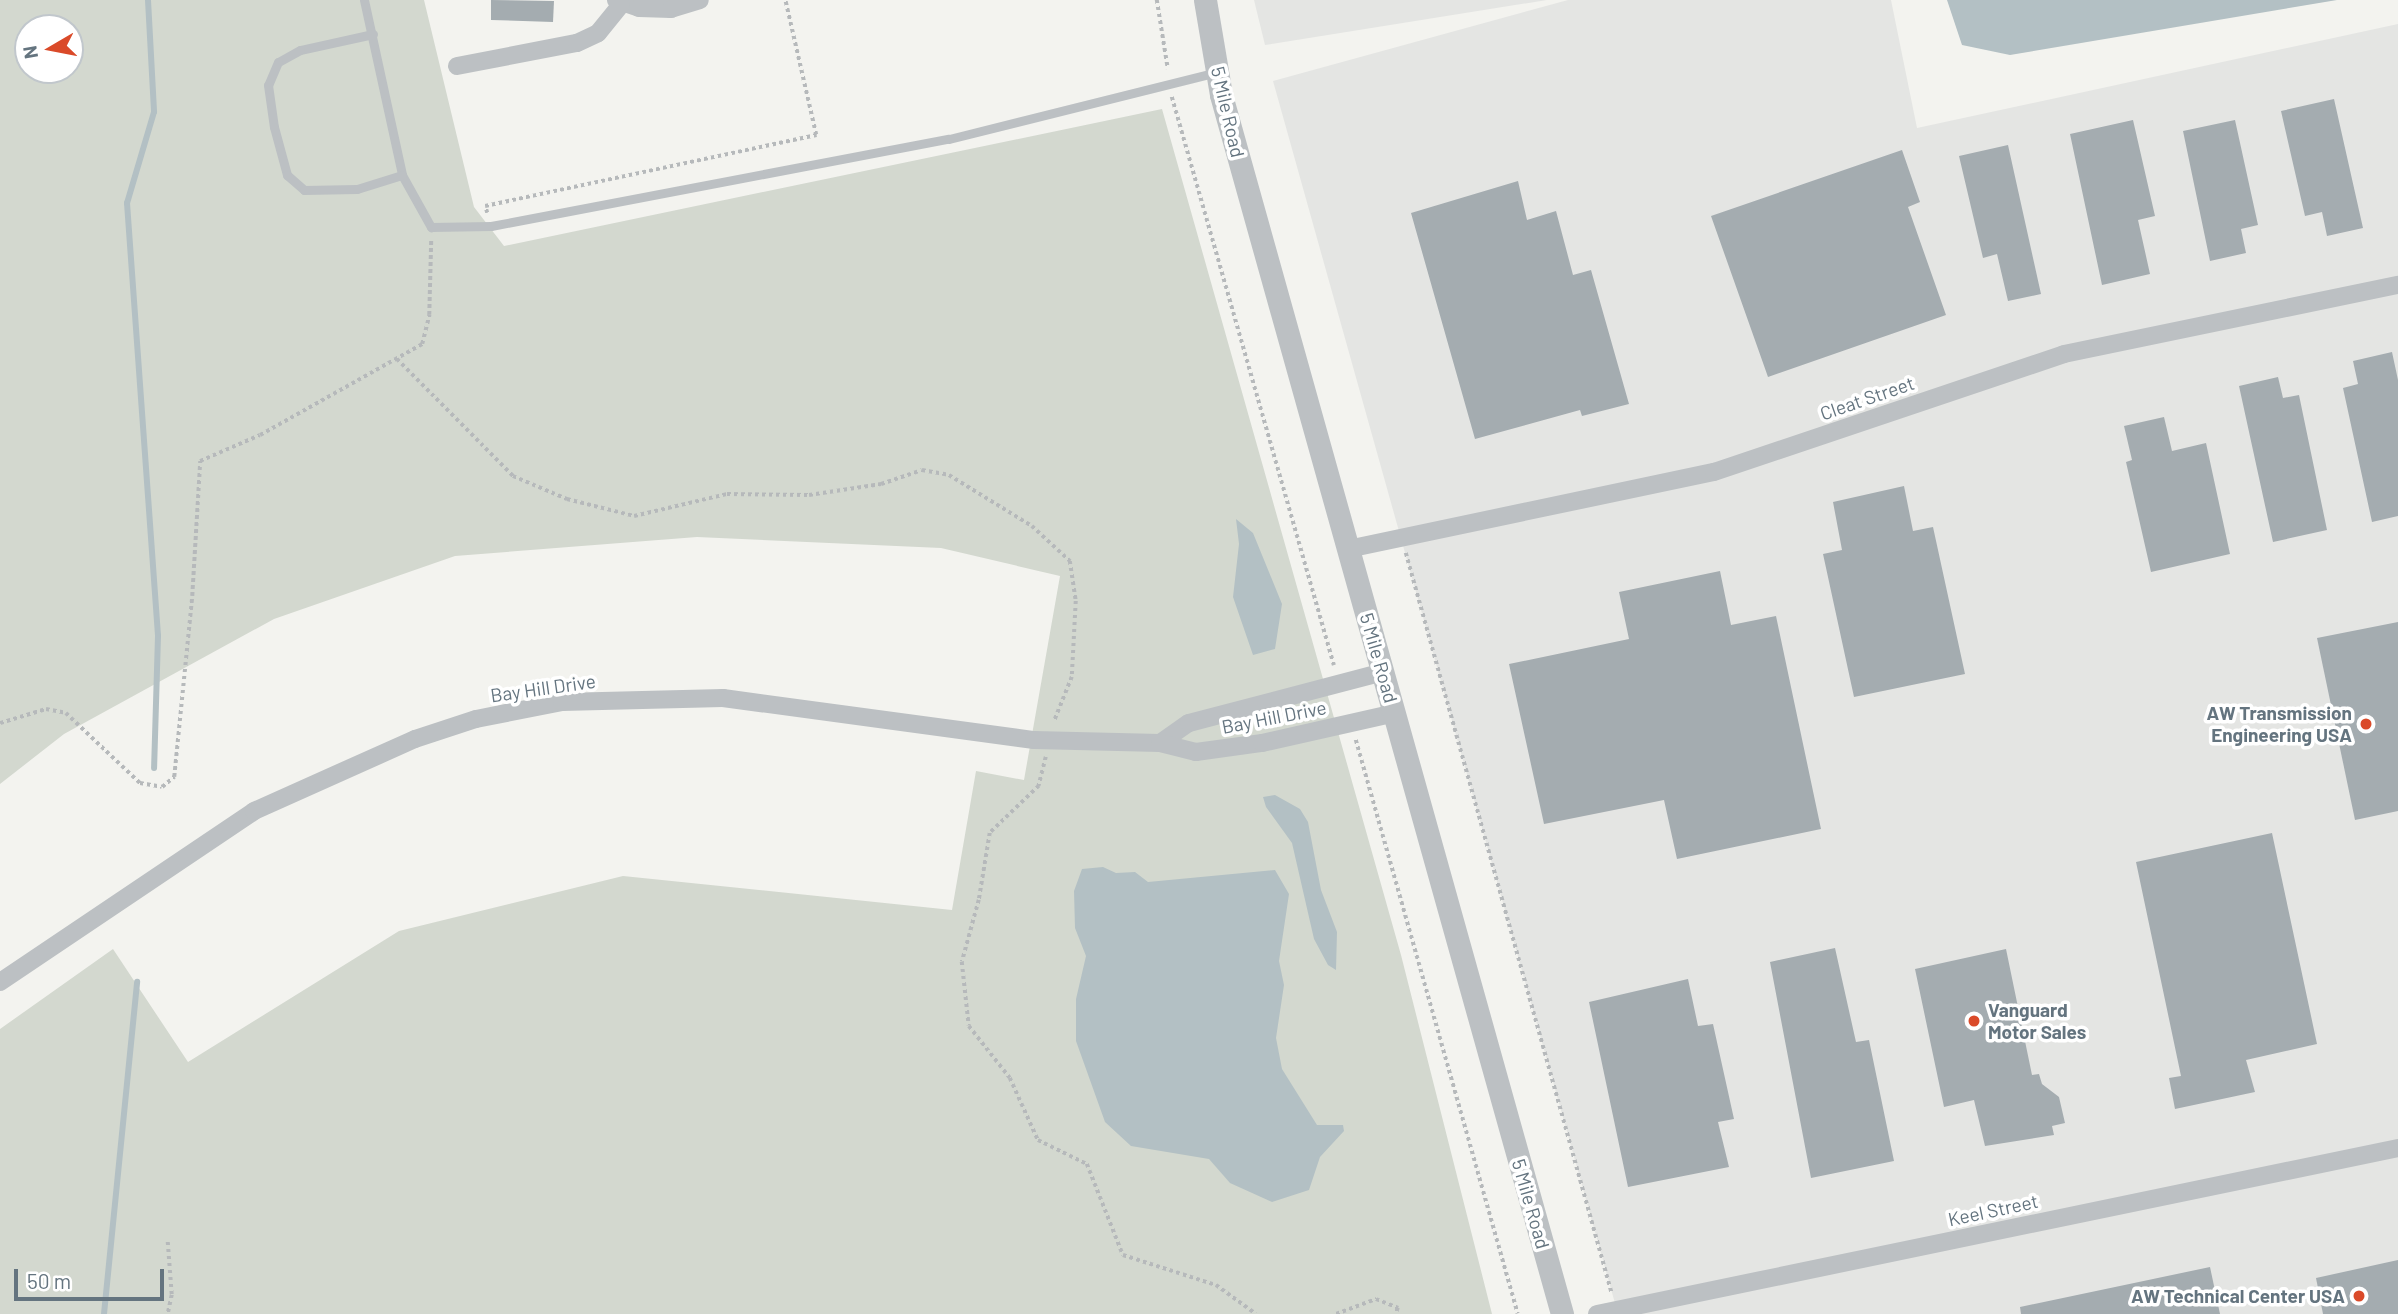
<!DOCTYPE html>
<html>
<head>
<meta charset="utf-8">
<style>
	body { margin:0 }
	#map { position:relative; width:2398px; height:1314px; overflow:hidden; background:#f3f3ef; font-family:Barlow,sans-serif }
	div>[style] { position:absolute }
	.built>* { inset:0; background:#e4e5e3 }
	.green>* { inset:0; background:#d3d8cf }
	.water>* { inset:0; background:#b3c0c4 }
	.stream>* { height:6px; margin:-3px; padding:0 3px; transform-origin:3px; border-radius:3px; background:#b3c0c4 }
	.building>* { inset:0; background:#a4acb0 }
	.path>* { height:3.5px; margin-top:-1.75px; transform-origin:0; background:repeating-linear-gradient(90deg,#b6b9bb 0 3.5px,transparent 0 7px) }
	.service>* { height:9px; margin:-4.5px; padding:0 4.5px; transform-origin:4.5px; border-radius:4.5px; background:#bcc0c3 }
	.minor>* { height:18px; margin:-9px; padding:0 9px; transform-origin:9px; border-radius:9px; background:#bcc0c3 }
	.tertiary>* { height:23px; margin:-11.5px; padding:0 11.5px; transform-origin:11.5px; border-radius:11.5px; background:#bcc0c3 }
	.dots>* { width:19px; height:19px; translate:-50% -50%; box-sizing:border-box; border:4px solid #fff; border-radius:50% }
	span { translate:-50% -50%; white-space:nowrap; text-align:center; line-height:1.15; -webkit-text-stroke:7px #fff; paint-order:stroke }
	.street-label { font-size:19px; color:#64747f }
	.poi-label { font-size:19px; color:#64747f; font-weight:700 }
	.right { translate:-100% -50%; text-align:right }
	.left { translate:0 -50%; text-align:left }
	.north { position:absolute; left:14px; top:14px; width:70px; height:70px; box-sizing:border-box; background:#fff; border:2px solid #c1c7cc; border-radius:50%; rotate:260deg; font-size:19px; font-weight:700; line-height:28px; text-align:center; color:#64747f }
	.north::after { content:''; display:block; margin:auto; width:24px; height:32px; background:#da4a29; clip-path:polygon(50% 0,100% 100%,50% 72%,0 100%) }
	.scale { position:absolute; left:14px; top:1269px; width:150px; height:32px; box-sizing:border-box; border:4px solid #64747f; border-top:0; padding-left:9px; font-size:21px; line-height:24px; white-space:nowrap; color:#64747f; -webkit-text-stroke:5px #fff; paint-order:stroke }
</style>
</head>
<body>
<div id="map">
	<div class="built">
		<i style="clip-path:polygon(1254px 0,1547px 0,1265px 45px)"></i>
		<i style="clip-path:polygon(1568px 0,1891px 0,1917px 128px,2398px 24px,2398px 1314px,1618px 1314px,1273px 81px)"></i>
	</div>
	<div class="green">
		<i style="clip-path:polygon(evenodd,0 0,424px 0,474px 207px,504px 246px,1162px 109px,1401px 955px,1492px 1314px,0 1314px,0 1029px,113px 949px,188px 1062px,399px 931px,623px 876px,952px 910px,976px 771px,1024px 780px,1060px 576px,941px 548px,697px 537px,455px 556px,274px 619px,64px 734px,0 784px,0 0,28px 28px,70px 28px,70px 70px,28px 70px,28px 28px)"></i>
	</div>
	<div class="water">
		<i style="clip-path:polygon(1947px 0,2337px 0,2010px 55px,1962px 45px)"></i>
		<i style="clip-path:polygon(1236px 519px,1253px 533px,1282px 604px,1275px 649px,1253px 655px,1233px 597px,1239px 544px)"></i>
		<i style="clip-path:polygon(1275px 795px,1300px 809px,1308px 822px,1321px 890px,1337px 932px,1336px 970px,1328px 965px,1314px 939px,1292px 843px,1266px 807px,1263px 797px)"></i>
		<i style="clip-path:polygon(1103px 867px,1116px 873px,1135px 872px,1148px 882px,1275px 870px,1289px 894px,1279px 961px,1284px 985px,1276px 1038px,1282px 1069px,1317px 1125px,1343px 1125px,1344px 1131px,1320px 1157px,1309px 1190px,1272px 1202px,1230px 1183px,1209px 1159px,1131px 1146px,1105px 1122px,1076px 1041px,1076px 999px,1086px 956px,1075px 928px,1074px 891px,1082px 869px)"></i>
	</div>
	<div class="stream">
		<i style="left:148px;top:0;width:112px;rotate:86.9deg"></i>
		<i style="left:154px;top:112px;width:95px;rotate:106.5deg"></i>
		<i style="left:127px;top:203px;width:434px;rotate:85.9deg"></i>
		<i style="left:158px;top:636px;width:132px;rotate:91.7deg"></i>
		<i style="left:104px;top:1314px;width:334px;rotate:-84.3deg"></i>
	</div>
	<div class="building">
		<i style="clip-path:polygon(491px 0,554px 1px,553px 22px,491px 20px)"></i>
		<i style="clip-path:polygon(2334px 99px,2363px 228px,2327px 236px,2322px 212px,2305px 216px,2281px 111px)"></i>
		<i style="clip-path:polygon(2133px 120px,2155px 216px,2138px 220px,2150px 274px,2102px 285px,2070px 134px)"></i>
		<i style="clip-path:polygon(2235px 120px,2258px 225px,2241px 229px,2246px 253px,2210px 261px,2183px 131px)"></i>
		<i style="clip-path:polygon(2008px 145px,2041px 294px,2008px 301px,1997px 254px,1983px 258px,1959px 156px)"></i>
		<i style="clip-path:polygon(1902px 150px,1920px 202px,1908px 207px,1946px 315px,1768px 377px,1711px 216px)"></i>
		<i style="clip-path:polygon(1518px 181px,1527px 220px,1556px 211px,1573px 275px,1591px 270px,1629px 404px,1582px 416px,1580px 410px,1475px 439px,1411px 213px)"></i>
		<i style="clip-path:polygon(2392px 352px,2398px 380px,2398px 516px,2372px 522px,2343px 388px,2358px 384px,2353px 361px)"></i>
		<i style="clip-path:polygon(2278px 377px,2283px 398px,2299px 395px,2327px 530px,2273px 542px,2239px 386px)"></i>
		<i style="clip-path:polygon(2164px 417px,2172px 451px,2206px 443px,2230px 554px,2151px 572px,2126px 462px,2132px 460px,2124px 426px)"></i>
		<i style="clip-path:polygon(1904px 486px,1913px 531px,1933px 527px,1965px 674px,1854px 697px,1823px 554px,1842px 550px,1833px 502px)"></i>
		<i style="clip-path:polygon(1720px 571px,1731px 625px,1776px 616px,1821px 829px,1677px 859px,1664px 800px,1544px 824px,1509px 664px,1629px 639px,1619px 592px)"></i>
		<i style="clip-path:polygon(2398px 622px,2398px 811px,2355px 820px,2317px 638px)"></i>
		<i style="clip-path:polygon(2272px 833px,2317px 1044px,2246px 1060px,2255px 1092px,2175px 1109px,2169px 1078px,2181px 1076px,2136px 862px)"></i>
		<i style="clip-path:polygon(1835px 948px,1856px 1042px,1869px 1040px,1894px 1161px,1811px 1178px,1770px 962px)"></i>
		<i style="clip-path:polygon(2006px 949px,2032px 1075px,2039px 1074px,2042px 1084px,2059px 1097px,2065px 1123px,2052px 1126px,2054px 1135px,1985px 1146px,1974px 1100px,1944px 1107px,1915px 969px)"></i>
		<i style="clip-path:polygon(1688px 979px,1698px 1026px,1713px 1024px,1734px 1119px,1718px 1122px,1729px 1167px,1628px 1187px,1589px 1002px)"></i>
		<i style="clip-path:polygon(2398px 1260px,2398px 1314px,2323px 1314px,2316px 1278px)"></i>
		<i style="clip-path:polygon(2210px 1267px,2220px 1314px,2021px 1314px,2020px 1307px)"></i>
	</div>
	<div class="path">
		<i style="left:1157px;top:0;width:70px;rotate:80.9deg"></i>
		<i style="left:1172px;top:97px;width:591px;rotate:74.08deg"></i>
		<i style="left:487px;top:213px;width:7px;rotate:-106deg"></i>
		<i style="left:485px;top:206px;width:339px;rotate:-12.1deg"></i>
		<i style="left:816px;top:135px;width:139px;rotate:-102.9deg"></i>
		<i style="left:397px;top:359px;width:165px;rotate:45.2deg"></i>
		<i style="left:513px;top:476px;width:59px;rotate:23.1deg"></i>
		<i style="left:567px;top:499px;width:69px;rotate:14.2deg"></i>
		<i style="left:634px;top:516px;width:96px;rotate:-13.3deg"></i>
		<i style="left:727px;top:494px;width:82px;rotate:0.7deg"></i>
		<i style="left:809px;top:495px;width:73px;rotate:-8.7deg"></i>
		<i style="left:881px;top:484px;width:43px;rotate:-18.9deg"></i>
		<i style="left:922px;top:470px;width:27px;rotate:10deg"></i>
		<i style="left:949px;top:475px;width:97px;rotate:31.6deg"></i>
		<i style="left:1032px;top:526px;width:52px;rotate:42.6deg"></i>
		<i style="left:1070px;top:561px;width:40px;rotate:81.5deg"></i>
		<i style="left:1076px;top:601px;width:76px;rotate:93deg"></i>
		<i style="left:1072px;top:677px;width:48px;rotate:111.8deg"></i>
		<i style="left:1406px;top:553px;width:769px;rotate:74.46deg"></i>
		<i style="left:0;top:723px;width:48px;rotate:-16.9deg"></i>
		<i style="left:46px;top:709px;width:20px;rotate:11deg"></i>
		<i style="left:66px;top:713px;width:102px;rotate:43.4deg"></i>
		<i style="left:140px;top:783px;width:22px;rotate:10deg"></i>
		<i style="left:162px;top:787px;width:16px;rotate:-40deg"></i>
		<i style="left:174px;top:777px;width:182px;rotate:-84.3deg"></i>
		<i style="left:192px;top:596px;width:135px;rotate:-86.6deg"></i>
		<i style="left:200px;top:461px;width:65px;rotate:-23.4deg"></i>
		<i style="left:260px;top:435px;width:186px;rotate:-29.3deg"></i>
		<i style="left:422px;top:344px;width:30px;rotate:-76deg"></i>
		<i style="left:429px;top:315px;width:74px;rotate:-88.5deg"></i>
		<i style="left:1356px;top:740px;width:596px;rotate:74.24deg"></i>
		<i style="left:1046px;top:757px;width:30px;rotate:104deg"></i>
		<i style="left:1039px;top:786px;width:68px;rotate:136.2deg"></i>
		<i style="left:990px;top:833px;width:68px;rotate:99.3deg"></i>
		<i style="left:979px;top:900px;width:64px;rotate:105.3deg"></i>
		<i style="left:962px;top:962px;width:64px;rotate:83.8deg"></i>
		<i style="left:969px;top:1026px;width:66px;rotate:51.7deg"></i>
		<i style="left:1010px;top:1078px;width:68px;rotate:65.7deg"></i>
		<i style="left:1038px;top:1140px;width:55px;rotate:26.1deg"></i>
		<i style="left:1087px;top:1164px;width:98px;rotate:68.4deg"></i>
		<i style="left:1123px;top:1255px;width:98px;rotate:17.9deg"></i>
		<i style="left:1216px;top:1285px;width:49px;rotate:35.9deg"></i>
		<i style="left:168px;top:1242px;width:53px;rotate:85.7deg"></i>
		<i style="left:172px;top:1295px;width:19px;rotate:102deg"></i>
		<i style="left:1336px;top:1314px;width:43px;rotate:-20.6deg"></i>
		<i style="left:1376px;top:1299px;width:24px;rotate:22deg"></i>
		<i style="left:1398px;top:1308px;width:6px;rotate:108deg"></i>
	</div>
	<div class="service">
		<i style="left:364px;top:0;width:179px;rotate:77.7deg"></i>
		<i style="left:402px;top:175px;width:60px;rotate:60.9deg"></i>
		<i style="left:431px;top:227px;width:60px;rotate:-1deg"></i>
		<i style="left:491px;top:226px;width:466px;rotate:-10.8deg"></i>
		<i style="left:949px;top:139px;width:276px;rotate:-14deg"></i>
		<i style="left:373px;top:34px;width:75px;rotate:167.6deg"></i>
		<i style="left:300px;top:50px;width:25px;rotate:151deg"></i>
		<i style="left:278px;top:62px;width:25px;rotate:113deg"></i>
		<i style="left:268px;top:85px;width:42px;rotate:81.9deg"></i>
		<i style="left:274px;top:127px;width:50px;rotate:74.8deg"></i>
		<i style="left:287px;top:175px;width:23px;rotate:41deg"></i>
		<i style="left:304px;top:190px;width:53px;rotate:-1.1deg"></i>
		<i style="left:357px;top:189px;width:47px;rotate:-17.3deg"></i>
	</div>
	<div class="minor">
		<i style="left:616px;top:0;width:24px;rotate:19deg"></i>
		<i style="left:639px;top:8px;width:32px;rotate:2deg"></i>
		<i style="left:671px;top:9px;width:30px;rotate:-17deg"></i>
		<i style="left:457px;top:66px;width:122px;rotate:-10.9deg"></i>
		<i style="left:577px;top:43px;width:23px;rotate:-25deg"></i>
		<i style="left:598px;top:33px;width:36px;rotate:-51deg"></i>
		<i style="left:1348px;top:549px;width:374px;rotate:-11.9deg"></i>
		<i style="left:1714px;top:472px;width:369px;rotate:-18.6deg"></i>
		<i style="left:2064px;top:354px;width:341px;rotate:-11.7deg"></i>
		<i style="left:1160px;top:743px;width:35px;rotate:-35deg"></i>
		<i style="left:1189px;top:723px;width:201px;rotate:-14.7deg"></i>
		<i style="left:0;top:982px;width:306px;rotate:-33.9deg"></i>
		<i style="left:254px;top:811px;width:176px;rotate:-24.1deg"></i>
		<i style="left:415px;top:739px;width:64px;rotate:-18.2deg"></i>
		<i style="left:476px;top:719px;width:88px;rotate:-11.2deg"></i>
		<i style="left:562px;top:702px;width:161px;rotate:-1.4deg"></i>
		<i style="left:723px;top:698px;width:314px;rotate:7.7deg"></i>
		<i style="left:1034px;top:740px;width:126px;rotate:1.4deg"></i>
		<i style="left:1160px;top:743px;width:37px;rotate:14deg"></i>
		<i style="left:1196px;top:752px;width:67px;rotate:-7.8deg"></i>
		<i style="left:1262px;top:743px;width:136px;rotate:-12.7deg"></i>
		<i style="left:1597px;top:1314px;width:818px;rotate:-11.71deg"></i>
	</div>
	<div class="tertiary">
		<i style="left:1205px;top:0;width:96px;rotate:80.4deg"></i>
		<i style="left:1221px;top:95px;width:1266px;rotate:74.37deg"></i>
	</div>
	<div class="dots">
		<i style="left:2366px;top:724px;background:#da4a29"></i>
		<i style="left:1974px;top:1021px;background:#da4a29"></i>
		<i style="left:2359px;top:1296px;background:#da4a29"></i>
	</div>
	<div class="street-label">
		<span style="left:1228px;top:112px;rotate:77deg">5 Mile Road</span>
		<span style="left:1867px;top:398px;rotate:-19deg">Cleat Street</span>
		<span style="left:1379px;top:658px;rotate:74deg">5 Mile Road</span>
		<span style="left:543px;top:688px;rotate:-8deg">Bay Hill Drive</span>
		<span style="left:1274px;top:717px;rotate:-11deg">Bay Hill Drive</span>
		<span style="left:1531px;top:1204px;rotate:74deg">5 Mile Road</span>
		<span style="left:1993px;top:1210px;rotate:-12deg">Keel Street</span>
	</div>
	<div class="poi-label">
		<span class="right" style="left:2352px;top:724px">AW Transmission<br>Engineering USA</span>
		<span class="left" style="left:1988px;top:1021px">Vanguard<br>Motor Sales</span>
		<span class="right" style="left:2345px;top:1296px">AW Technical Center USA</span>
	</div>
	<div class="north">N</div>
	<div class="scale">50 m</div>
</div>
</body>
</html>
